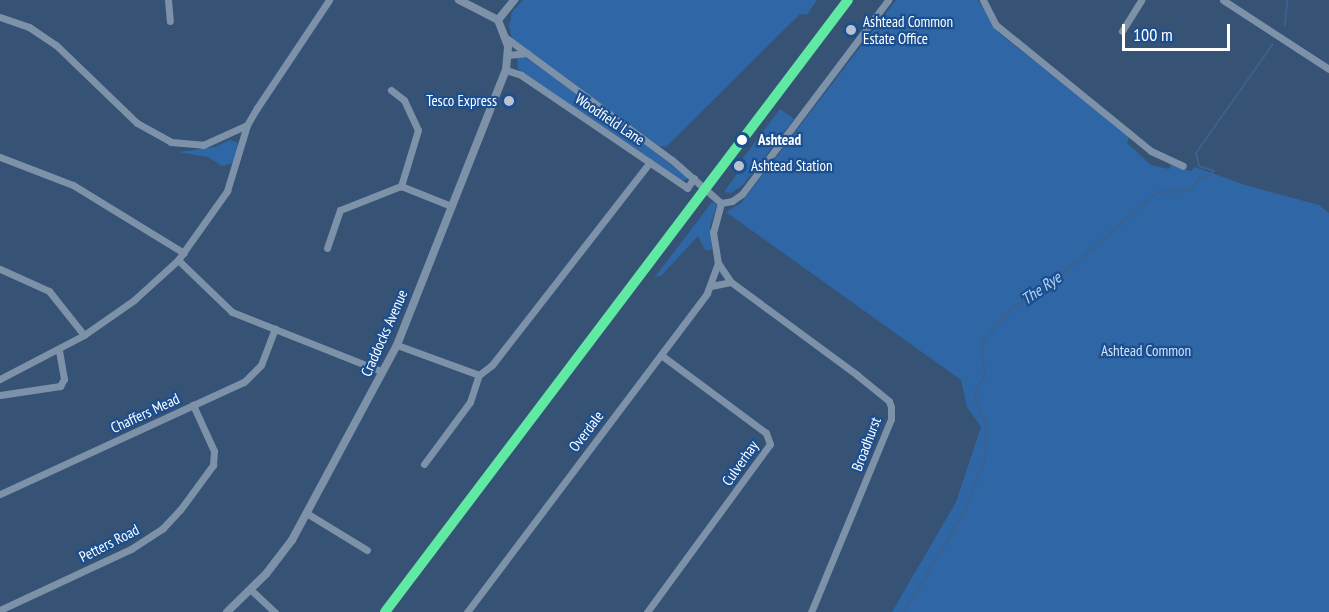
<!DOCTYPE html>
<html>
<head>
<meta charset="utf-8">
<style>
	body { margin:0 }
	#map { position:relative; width:1329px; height:612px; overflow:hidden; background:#365274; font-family:"PT Sans Narrow",sans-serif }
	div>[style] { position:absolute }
	.green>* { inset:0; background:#2f66a5 }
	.stream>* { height:2px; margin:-1px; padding:0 1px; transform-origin:1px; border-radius:1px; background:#3b618d }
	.minor>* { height:7px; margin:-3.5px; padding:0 3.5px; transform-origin:3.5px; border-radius:3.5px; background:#7d92a8 }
	.tertiary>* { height:8px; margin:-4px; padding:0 4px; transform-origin:4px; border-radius:4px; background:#7d92a8 }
	.rail-1>* { height:10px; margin:-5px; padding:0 5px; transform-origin:5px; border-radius:5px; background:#60e9a3 }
	.dots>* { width:16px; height:16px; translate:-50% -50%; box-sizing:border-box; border:3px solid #1b4f8f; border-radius:50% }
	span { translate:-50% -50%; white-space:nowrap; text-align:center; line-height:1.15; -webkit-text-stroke:4.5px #1b4f8f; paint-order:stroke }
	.poi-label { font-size:15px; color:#fff }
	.left { translate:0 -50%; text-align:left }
	.right { translate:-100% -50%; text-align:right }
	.street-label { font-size:15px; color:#fff }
	.stop-label { font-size:15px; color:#fff; font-weight:700 }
	.park-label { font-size:15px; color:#cfe3fa }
	.water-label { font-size:16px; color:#b5d3f5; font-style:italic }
	.scale { position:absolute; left:1122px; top:24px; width:108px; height:27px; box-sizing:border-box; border:3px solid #fff; border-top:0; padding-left:8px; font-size:18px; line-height:21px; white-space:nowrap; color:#fff; -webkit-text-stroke:4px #1b4f8f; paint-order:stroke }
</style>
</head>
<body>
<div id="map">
	<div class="green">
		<i style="clip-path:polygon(523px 0,817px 0,807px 15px,800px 14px,666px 147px,659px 146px,512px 38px,509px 26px,512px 12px)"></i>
		<i style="clip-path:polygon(896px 0,978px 0,999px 33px,1129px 137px,1127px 143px,1151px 165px,1169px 169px,1171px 165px,1191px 171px,1195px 167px,1245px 185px,1319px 205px,1329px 213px,1329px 612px,892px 612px,956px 502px,981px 427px,967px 407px,961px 380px,726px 212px,741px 203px)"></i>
		<i style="clip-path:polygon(523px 56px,578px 93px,688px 178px,683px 181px,518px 69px,517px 57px)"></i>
		<i style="clip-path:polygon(780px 109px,794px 119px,743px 185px,731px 193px,724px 192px,743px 165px,740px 162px)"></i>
		<i style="clip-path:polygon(230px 140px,237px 142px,238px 147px,234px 163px,222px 166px,208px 157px,178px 152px,215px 147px)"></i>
		<i style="clip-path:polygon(712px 202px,717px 205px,710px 226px,712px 250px,705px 250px,698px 236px,661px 276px,655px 277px)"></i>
	</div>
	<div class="stream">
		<i style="left:1285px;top:25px;width:25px;rotate:-85deg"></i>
		<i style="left:904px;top:612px;width:112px;rotate:-58.9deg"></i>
		<i style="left:962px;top:516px;width:60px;rotate:-67.3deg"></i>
		<i style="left:985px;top:461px;width:35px;rotate:-87deg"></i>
		<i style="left:987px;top:426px;width:29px;rotate:-115deg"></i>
		<i style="left:975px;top:400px;width:12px;rotate:-85deg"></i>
		<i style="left:976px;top:388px;width:15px;rotate:-53deg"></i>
		<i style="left:985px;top:376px;width:33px;rotate:-97deg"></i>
		<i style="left:981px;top:343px;width:46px;rotate:-47.6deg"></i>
		<i style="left:1012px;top:309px;width:72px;rotate:-35.4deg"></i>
		<i style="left:1071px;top:267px;width:115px;rotate:-40.8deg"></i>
		<i style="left:1158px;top:192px;width:31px;rotate:-2deg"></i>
		<i style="left:1189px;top:191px;width:18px;rotate:-52deg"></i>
		<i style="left:1200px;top:177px;width:7px"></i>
		<i style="left:1207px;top:177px;width:9px;rotate:-41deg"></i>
		<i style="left:1214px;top:171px;width:16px;rotate:-162deg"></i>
		<i style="left:1199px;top:166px;width:13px;rotate:-103deg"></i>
		<i style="left:1196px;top:153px;width:133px;rotate:-54.8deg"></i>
	</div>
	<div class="minor">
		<i style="left:168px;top:0;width:21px;rotate:85deg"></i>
		<i style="left:983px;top:0;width:28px;rotate:63deg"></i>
		<i style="left:996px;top:25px;width:200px;rotate:39.1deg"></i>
		<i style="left:1151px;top:151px;width:35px;rotate:25deg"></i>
		<i style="left:1223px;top:0;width:126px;rotate:33.1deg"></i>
		<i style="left:0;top:17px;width:31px;rotate:19deg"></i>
		<i style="left:29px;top:27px;width:32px;rotate:34deg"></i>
		<i style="left:56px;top:45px;width:112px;rotate:43.9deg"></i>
		<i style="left:137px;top:123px;width:39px;rotate:29deg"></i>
		<i style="left:171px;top:142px;width:32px;rotate:5deg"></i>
		<i style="left:203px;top:145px;width:48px;rotate:-24.4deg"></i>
		<i style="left:1122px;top:31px;width:36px;rotate:-58deg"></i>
		<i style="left:505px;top:37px;width:207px;rotate:36.4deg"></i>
		<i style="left:672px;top:160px;width:65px;rotate:41.3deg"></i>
		<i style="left:508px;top:55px;width:19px;rotate:-6deg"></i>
		<i style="left:506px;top:70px;width:16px;rotate:18deg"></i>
		<i style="left:521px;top:75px;width:201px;rotate:34.2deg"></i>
		<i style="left:687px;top:188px;width:12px;rotate:-55deg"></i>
		<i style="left:391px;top:90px;width:16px;rotate:38deg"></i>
		<i style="left:404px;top:100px;width:33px;rotate:65deg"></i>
		<i style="left:418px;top:130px;width:59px;rotate:106.9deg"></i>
		<i style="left:0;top:157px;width:78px;rotate:21deg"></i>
		<i style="left:73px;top:185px;width:130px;rotate:31.5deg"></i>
		<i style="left:721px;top:203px;width:30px;rotate:105deg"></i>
		<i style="left:713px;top:232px;width:31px;rotate:81deg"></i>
		<i style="left:718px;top:263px;width:23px;rotate:56deg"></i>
		<i style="left:731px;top:282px;width:157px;rotate:36.4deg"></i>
		<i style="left:857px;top:375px;width:41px;rotate:39.1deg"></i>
		<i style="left:889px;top:401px;width:6px;rotate:72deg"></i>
		<i style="left:891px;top:407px;width:12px;rotate:90deg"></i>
		<i style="left:891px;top:419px;width:209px;rotate:112.5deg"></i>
		<i style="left:721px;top:203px;width:11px;rotate:-10deg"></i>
		<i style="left:732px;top:201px;width:12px;rotate:-35deg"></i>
		<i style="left:742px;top:194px;width:243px;rotate:-53deg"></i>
		<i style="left:327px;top:248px;width:40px;rotate:-71.1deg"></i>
		<i style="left:340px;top:210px;width:66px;rotate:-21.5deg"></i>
		<i style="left:401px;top:186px;width:54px;rotate:21.8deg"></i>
		<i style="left:178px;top:260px;width:75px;rotate:43.9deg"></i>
		<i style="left:232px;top:312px;width:160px;rotate:21.6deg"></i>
		<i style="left:0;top:269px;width:54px;rotate:24.2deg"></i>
		<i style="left:49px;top:291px;width:56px;rotate:51.5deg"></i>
		<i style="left:711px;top:286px;width:20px;rotate:-11deg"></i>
		<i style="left:397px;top:345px;width:87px;rotate:20.1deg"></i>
		<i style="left:0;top:379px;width:95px;rotate:-27.6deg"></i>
		<i style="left:84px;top:335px;width:61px;rotate:-35deg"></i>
		<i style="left:134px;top:300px;width:59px;rotate:-42.3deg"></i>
		<i style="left:178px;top:260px;width:85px;rotate:-54.6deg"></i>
		<i style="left:227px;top:191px;width:69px;rotate:-73.1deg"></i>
		<i style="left:247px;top:125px;width:20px;rotate:-60deg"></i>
		<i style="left:257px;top:108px;width:130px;rotate:-56.3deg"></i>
		<i style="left:0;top:395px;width:61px;rotate:-8.5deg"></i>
		<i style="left:60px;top:386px;width:8px;rotate:-60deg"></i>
		<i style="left:64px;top:379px;width:29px;rotate:-100deg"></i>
		<i style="left:424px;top:464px;width:77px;rotate:-53.4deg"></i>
		<i style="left:470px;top:402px;width:28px;rotate:-72deg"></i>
		<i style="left:479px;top:375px;width:16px;rotate:-38deg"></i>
		<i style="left:492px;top:365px;width:257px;rotate:-52.1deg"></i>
		<i style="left:0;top:494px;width:268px;rotate:-24.7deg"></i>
		<i style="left:244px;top:382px;width:24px;rotate:-45deg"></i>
		<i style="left:261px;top:365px;width:39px;rotate:-69deg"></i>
		<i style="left:308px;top:514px;width:69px;rotate:31.4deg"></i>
		<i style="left:251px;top:590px;width:33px;rotate:43deg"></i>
		<i style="left:0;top:610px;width:145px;rotate:-25deg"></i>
		<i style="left:131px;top:549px;width:38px;rotate:-33deg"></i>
		<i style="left:163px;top:528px;width:25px;rotate:-47deg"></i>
		<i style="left:180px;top:510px;width:56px;rotate:-53.7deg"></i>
		<i style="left:213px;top:465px;width:14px;rotate:-86deg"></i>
		<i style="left:214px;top:451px;width:51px;rotate:-114.5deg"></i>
		<i style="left:467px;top:612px;width:399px;rotate:-53deg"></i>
		<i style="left:707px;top:293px;width:32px;rotate:-70deg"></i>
		<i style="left:647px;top:612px;width:208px;rotate:-53.8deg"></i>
		<i style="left:770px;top:444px;width:12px;rotate:-110deg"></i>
		<i style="left:766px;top:433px;width:131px;rotate:-143.4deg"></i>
	</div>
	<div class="tertiary">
		<i style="left:459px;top:0;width:44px;rotate:27.1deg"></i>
		<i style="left:498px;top:20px;width:26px;rotate:-51deg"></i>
		<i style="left:227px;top:612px;width:54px;rotate:-44.3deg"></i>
		<i style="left:266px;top:574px;width:43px;rotate:-52.6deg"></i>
		<i style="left:292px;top:540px;width:221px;rotate:-61.7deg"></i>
		<i style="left:397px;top:345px;width:296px;rotate:-68.4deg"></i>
		<i style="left:506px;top:70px;width:24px;rotate:-85deg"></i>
		<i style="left:508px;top:46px;width:28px;rotate:-111deg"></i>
	</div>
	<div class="rail-1">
		<i style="left:385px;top:612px;width:767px;rotate:-52.89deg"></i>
	</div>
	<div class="dots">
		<i style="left:851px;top:30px;background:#b9c2ce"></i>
		<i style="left:509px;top:101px;background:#b9c2ce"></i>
		<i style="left:742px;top:140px;background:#fff"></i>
		<i style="left:739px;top:166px;background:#b9c2ce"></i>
	</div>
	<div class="poi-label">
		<span class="left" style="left:863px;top:30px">Ashtead Common<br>Estate Office</span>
		<span class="right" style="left:497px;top:101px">Tesco Express</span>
		<span class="left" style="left:751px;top:166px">Ashtead Station</span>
	</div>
	<div class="street-label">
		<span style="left:610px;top:119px;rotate:34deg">Woodfield Lane</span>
		<span style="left:384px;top:333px;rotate:-66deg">Craddocks Avenue</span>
		<span style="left:145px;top:413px;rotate:-25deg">Chaffers Mead</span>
		<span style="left:586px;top:431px;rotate:-53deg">Overdale</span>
		<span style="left:866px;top:444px;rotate:-69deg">Broadhurst</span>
		<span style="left:740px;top:463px;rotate:-55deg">Culverhay</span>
		<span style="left:109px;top:543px;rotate:-27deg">Petters Road</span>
	</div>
	<div class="stop-label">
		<span class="left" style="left:758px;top:140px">Ashtead</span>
	</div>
	<div class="park-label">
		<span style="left:1146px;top:351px">Ashtead Common</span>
	</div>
	<div class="water-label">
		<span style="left:1041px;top:288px;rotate:-35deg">The Rye</span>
	</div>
	<div class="scale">100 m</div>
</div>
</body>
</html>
